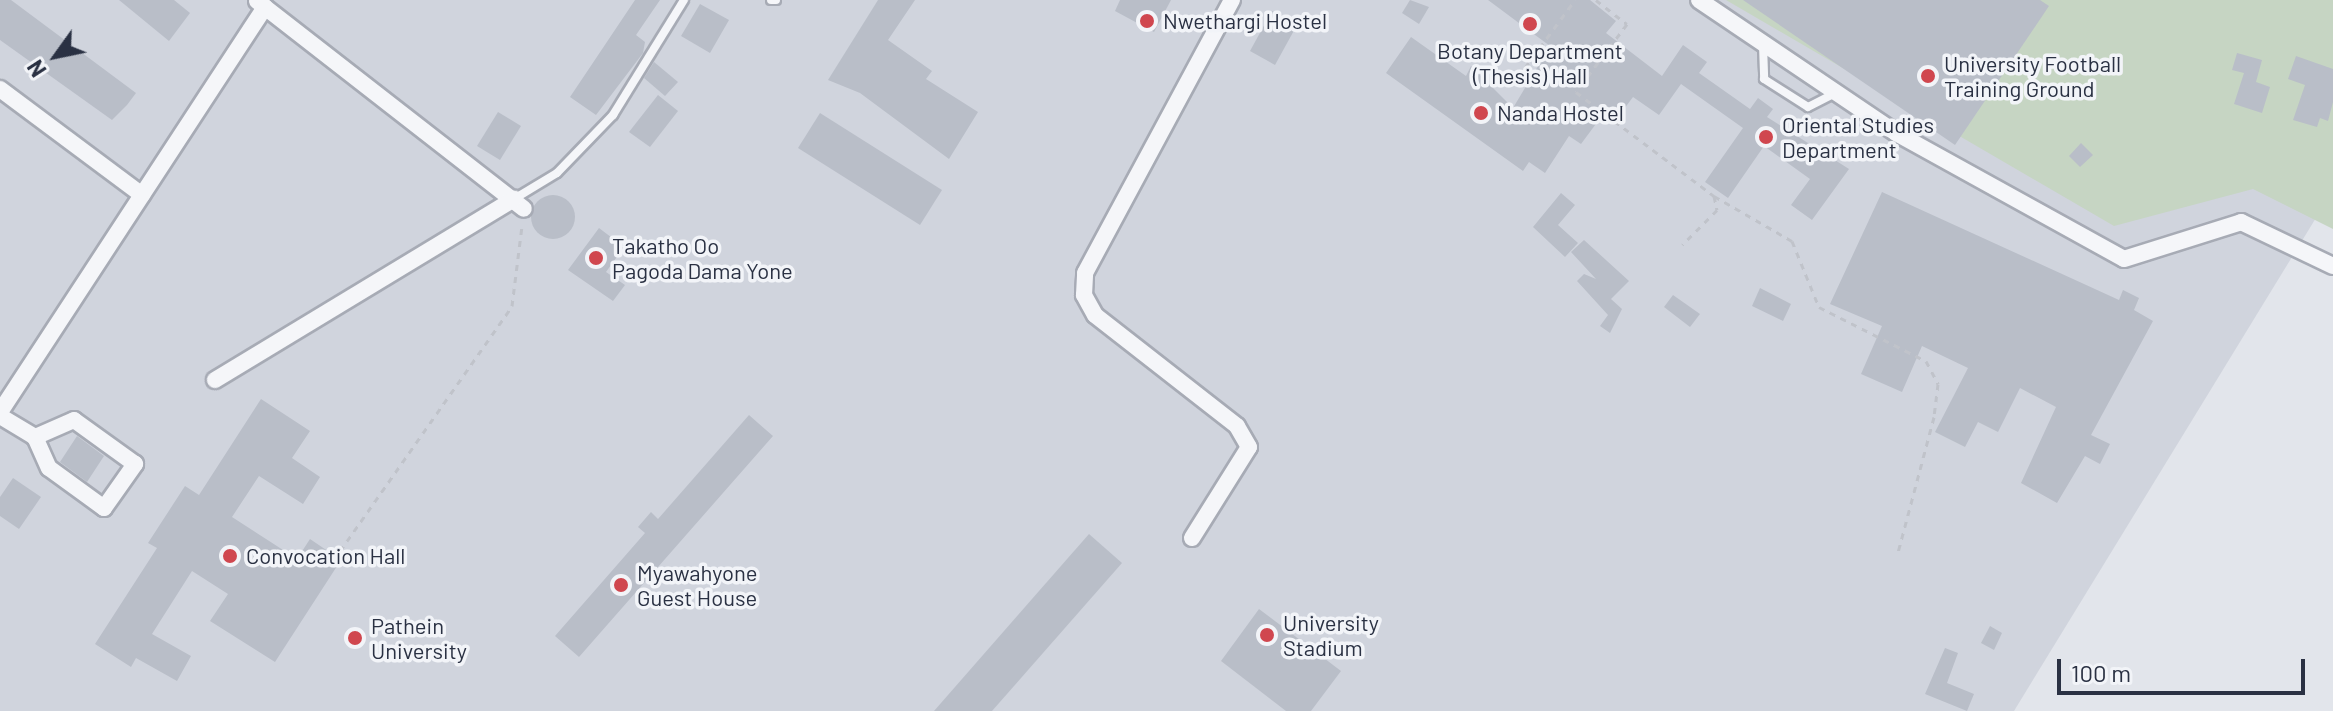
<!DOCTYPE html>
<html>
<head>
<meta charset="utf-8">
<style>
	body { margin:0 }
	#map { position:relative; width:2333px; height:711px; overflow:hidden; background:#e2e5eb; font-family:Barlow,sans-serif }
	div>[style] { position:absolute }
	.built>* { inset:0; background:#d0d4dd }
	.green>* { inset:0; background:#c6d5c3 }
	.building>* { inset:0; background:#b9bec8 }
	.round { border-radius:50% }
	.path>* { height:3px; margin-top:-1.5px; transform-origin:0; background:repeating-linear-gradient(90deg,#c0c3ca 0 6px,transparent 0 12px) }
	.roads { filter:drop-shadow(2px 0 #a7abb5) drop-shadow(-2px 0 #a7abb5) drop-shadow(0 2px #a7abb5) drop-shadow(0 -2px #a7abb5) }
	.lane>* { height:8px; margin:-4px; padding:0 4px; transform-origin:4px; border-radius:4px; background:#f5f6f9 }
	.street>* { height:16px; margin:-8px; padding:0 8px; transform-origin:8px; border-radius:8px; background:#f5f6f9 }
	.dots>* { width:22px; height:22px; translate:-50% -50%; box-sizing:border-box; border:4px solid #f2f4f8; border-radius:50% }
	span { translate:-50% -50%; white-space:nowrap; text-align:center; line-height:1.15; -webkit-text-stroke:7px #f2f4f8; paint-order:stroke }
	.poi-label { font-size:22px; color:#2a3143 }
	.left { translate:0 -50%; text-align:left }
	.north { position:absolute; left:16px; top:16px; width:80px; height:80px; -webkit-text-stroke:6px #f2f4f8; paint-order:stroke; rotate:237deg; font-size:22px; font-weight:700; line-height:32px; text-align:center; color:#2a3143 }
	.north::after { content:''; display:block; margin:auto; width:28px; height:36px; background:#2a3143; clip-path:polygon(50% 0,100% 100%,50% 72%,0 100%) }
	.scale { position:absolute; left:2057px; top:659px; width:248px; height:36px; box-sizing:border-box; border:4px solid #2a3143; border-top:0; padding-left:10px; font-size:24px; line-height:28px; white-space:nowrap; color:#2a3143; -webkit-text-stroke:6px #f2f4f8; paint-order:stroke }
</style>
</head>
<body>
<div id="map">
	<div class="built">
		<i style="clip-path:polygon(0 0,2058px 0,2330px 195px,2014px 711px,0 711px)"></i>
	</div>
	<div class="green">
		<i style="clip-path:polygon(1726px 0,2333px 0,2333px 229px,2253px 189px,2114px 226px)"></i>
	</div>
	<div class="building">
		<i style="clip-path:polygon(0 0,11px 0,136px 93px,127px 105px,112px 120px,0 40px)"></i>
		<i style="clip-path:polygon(119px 0,174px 0,190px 13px,169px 41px)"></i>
		<i style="clip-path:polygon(635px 0,660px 0,636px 35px,645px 42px,643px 53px,596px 115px,570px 97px)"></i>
		<i style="clip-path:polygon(878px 0,915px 0,888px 40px,932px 71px,926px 79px,978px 112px,949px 159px,860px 93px,828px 80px)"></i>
		<i style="clip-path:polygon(1120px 0,1171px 0,1154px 32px,1115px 11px)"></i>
		<i style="clip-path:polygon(1410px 0,1429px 7px,1419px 24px,1402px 13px)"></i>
		<i style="clip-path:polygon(1488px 0,1590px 0,1616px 21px,1606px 33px,1662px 76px,1683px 45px,1707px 62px,1699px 73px,1750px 109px,1758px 98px,1773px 109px,1767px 117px,1849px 169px,1812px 220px,1791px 205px,1810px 179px,1764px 146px,1728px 198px,1705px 182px,1743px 128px,1681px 84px,1659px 115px,1633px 97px,1618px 117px,1607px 109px,1581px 144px,1569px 136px,1545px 173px,1529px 162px,1523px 171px,1386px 73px,1411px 37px,1466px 76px,1471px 66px,1513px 108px,1550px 46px)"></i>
		<i style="clip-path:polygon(1743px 0,2040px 0,2049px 6px,1955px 145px)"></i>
		<i style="clip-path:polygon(700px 4px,729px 20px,710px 53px,681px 36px)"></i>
		<i style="clip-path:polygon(1272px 11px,1297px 25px,1275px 65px,1250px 51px)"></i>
		<i style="clip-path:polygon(2237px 53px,2262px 60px,2256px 82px,2270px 87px,2262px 113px,2234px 104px,2244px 73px,2232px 70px)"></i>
		<i style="clip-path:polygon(2296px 56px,2333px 69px,2333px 102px,2328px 121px,2320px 118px,2317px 127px,2293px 120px,2305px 85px,2288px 79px)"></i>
		<i style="clip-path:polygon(654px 62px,678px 82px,665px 96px,644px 78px)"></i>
		<i style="clip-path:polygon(658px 95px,678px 111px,650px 147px,629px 132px)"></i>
		<i style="clip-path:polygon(498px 112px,521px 126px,500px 160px,477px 146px)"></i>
		<i style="clip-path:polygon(820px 113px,942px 190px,920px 225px,798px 148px)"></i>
		<i style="clip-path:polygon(2081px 143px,2093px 155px,2080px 167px,2069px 156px)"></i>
		<i style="clip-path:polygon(1882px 192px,2119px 300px,2123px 290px,2139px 298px,2134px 310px,2153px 321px,2091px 435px,2110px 444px,2100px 464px,2085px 456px,2057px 503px,2021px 483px,2056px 407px,2020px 388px,1998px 432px,1978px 422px,1965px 447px,1935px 432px,1968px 368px,1922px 346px,1902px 392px,1861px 374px,1882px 326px,1830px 304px)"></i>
		<i style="clip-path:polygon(1561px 193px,1575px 205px,1558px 225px,1578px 243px,1565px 257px,1533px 227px)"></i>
		<i class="round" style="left:531px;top:195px;width:44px;height:44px"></i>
		<i style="clip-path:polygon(599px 228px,624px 247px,606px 272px,625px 285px,613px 301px,568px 270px)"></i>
		<i style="clip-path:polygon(1584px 240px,1629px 281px,1611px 299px,1622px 309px,1610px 333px,1600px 326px,1608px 315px,1577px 281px,1584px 274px,1596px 279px,1571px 252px)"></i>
		<i style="clip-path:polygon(1760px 288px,1791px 304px,1783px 321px,1752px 306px)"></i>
		<i style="clip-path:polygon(1673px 295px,1700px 314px,1690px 327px,1664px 307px)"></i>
		<i style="clip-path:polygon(261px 399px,310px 431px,292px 458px,320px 477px,303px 504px,259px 476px,232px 517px,297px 559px,310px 539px,341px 560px,275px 662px,210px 621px,228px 594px,192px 571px,152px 634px,191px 656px,177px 681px,136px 658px,131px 667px,95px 644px,157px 548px,148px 543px,185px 486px,199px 495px)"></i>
		<i style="clip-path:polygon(749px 415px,773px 436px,579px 657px,555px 636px,645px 533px,638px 527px,651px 512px,658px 519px)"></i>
		<i style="clip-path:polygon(77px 436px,104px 456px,87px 482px,60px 462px)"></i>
		<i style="clip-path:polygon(13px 478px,41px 497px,19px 529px,0 516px,0 497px)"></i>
		<i style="clip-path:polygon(1089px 534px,1122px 563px,992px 711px,934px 711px)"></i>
		<i style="clip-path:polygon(1259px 609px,1341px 671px,1311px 711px,1286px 711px,1221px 661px)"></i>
		<i style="clip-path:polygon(1990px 626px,2002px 633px,1994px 650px,1981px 643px)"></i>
		<i style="clip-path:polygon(1945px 648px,1958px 653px,1947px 683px,1974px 694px,1967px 711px,1925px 694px)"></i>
	</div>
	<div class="path">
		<i style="left:1596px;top:0;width:39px;rotate:38deg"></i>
		<i style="left:1627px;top:24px;width:85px;rotate:126.9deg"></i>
		<i style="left:1576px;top:92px;width:173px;rotate:37deg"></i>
		<i style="left:1714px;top:196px;width:14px;rotate:78deg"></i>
		<i style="left:1717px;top:210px;width:49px;rotate:135deg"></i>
		<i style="left:1518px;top:77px;width:96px;rotate:-53.5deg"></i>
		<i style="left:1714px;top:196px;width:90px;rotate:30deg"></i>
		<i style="left:1792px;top:241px;width:71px;rotate:67.8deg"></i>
		<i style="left:1819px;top:307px;width:120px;rotate:26.8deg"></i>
		<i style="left:1926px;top:361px;width:26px;rotate:62deg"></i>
		<i style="left:1938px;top:384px;width:33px;rotate:97deg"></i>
		<i style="left:1934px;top:417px;width:140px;rotate:104.9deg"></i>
		<i style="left:340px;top:551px;width:299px;rotate:-54.9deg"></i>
		<i style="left:512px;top:306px;width:81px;rotate:-82.9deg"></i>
	</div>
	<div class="roads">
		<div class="lane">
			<i style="left:771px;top:0;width:5px"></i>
			<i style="left:1763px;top:45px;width:34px;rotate:88deg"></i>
			<i style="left:1764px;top:79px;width:52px;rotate:32.5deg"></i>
			<i style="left:1808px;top:107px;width:28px;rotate:-27deg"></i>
			<i style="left:514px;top:199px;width:50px;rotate:-31.2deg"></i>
			<i style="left:557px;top:173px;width:81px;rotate:-46deg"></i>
			<i style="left:613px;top:115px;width:135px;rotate:-58.3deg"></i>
		</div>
		<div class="street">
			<i style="left:1699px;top:0;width:238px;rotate:34deg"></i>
			<i style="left:1896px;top:133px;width:260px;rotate:28.9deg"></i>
			<i style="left:2124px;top:259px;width:123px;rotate:-17.5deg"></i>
			<i style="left:2241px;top:222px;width:102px;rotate:25.6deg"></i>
			<i style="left:257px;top:1px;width:338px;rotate:37.9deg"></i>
			<i style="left:0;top:89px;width:177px;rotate:36.7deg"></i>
			<i style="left:215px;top:380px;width:350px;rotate:-31.2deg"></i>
			<i style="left:0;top:412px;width:484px;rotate:-56.8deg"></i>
			<i style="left:0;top:416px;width:41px;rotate:31deg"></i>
			<i style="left:35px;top:437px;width:34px;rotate:66deg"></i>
			<i style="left:49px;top:468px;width:68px;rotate:36deg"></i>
			<i style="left:104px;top:508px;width:54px;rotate:-54.8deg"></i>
			<i style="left:135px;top:464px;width:75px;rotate:-144.2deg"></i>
			<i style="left:74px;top:420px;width:43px;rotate:156.4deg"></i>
			<i style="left:1192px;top:538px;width:107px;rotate:-57.9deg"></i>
			<i style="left:1249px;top:447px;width:24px;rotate:-120deg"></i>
			<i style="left:1237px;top:426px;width:180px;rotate:-142deg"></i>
			<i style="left:1095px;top:315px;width:23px;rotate:-119deg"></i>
			<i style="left:1084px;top:295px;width:22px;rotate:-87deg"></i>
			<i style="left:1085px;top:273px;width:310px;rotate:-61.7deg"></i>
		</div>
	</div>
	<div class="dots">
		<i style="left:1147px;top:21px;background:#d0474f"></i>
		<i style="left:1530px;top:24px;background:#d0474f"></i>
		<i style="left:1928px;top:76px;background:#d0474f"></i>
		<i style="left:1481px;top:113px;background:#d0474f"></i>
		<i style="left:1766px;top:137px;background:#d0474f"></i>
		<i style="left:596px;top:258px;background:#d0474f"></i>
		<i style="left:230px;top:556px;background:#d0474f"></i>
		<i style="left:621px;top:585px;background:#d0474f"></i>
		<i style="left:1267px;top:635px;background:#d0474f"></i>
		<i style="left:355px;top:638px;background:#d0474f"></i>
	</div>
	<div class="poi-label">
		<span class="left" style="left:1163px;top:21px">Nwethargi Hostel</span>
		<span style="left:1530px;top:63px">Botany Department<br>(Thesis) Hall</span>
		<span class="left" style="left:1944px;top:76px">University Football<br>Training Ground</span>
		<span class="left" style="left:1497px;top:113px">Nanda Hostel</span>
		<span class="left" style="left:1782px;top:137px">Oriental Studies<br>Department</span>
		<span class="left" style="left:612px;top:258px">Takatho Oo<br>Pagoda Dama Yone</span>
		<span class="left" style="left:246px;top:556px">Convocation Hall</span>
		<span class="left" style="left:637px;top:585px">Myawahyone<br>Guest House</span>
		<span class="left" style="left:1283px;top:635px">University<br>Stadium</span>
		<span class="left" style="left:371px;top:638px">Pathein<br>University</span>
	</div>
	<div class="north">N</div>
	<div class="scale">100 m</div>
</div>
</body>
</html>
